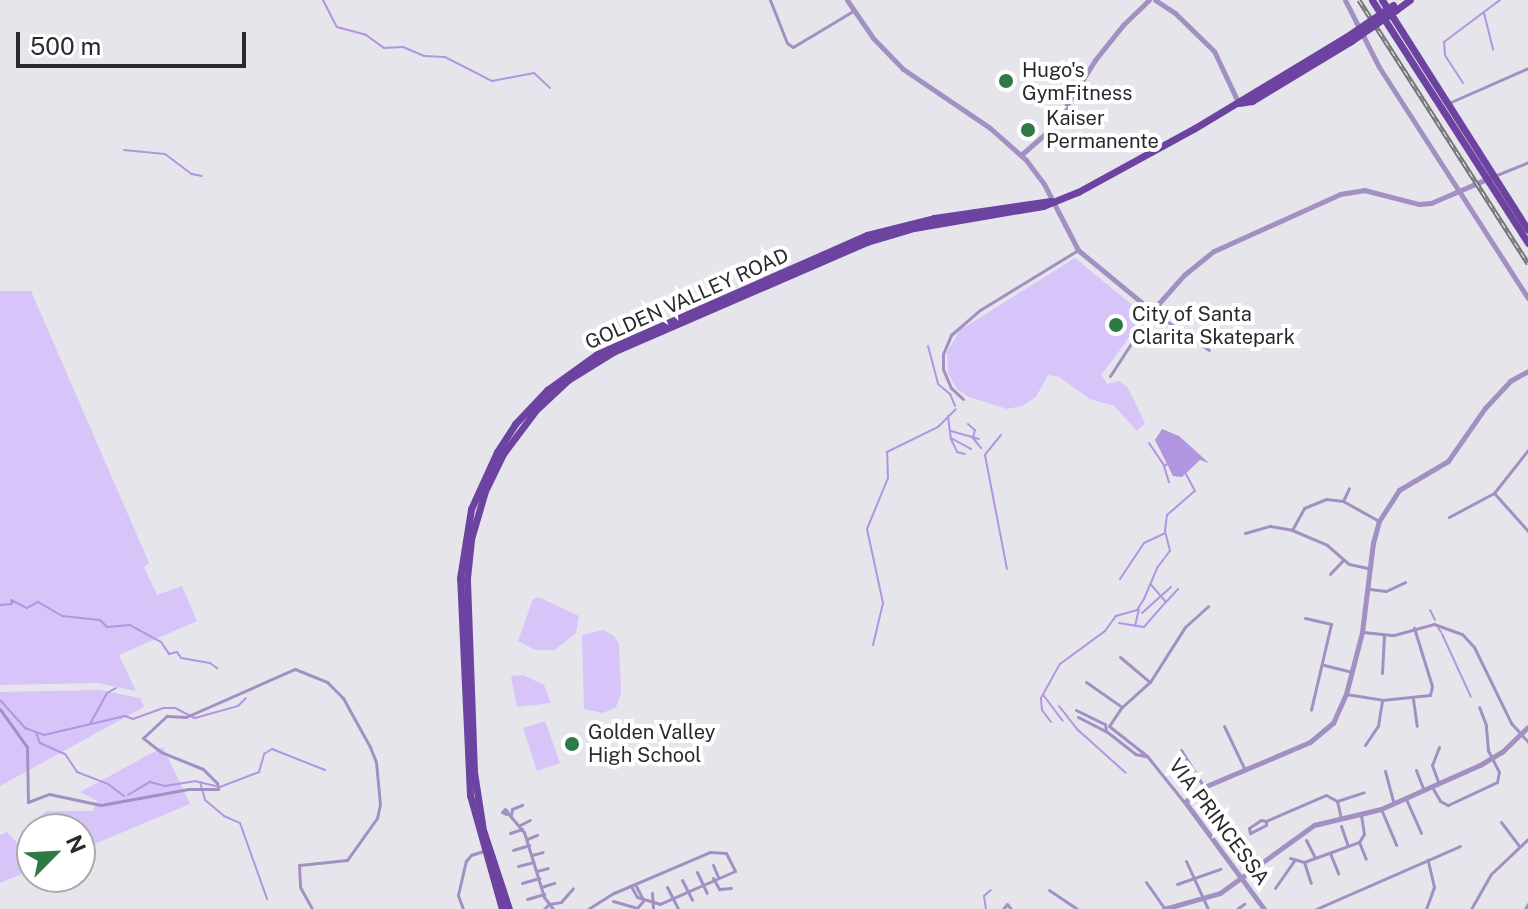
<!DOCTYPE html>
<html>
<head>
<meta charset="utf-8">
<style>
	body { margin:0 }
	#map { position:relative; width:1528px; height:909px; overflow:hidden; background:#e7e5ec; font-family:"Public Sans",sans-serif }
	div>[style] { position:absolute }
	.green>* { inset:0; background:#d7c4f9 }
	.water>* { inset:0; background:#b295e1 }
	.stream>* { height:2px; margin:-1px; padding:0 1px; transform-origin:1px; border-radius:1px; background:#b295e1 }
	.minor>* { height:3px; margin:-1.5px; padding:0 1.5px; transform-origin:1.5px; border-radius:1.5px; background:#a390c3 }
	.tertiary>* { height:5px; margin:-2.5px; padding:0 2.5px; transform-origin:2.5px; border-radius:2.5px; background:#a390c3 }
	.primary>* { height:7px; margin:-3.5px; padding:0 3.5px; transform-origin:3.5px; border-radius:3.5px; background:#6c43a0 }
	.rail>* { height:5px; margin-top:-2.5px; transform-origin:0; background:repeating-linear-gradient(90deg,#fff 0 6px,#767579 0 12px); box-sizing:border-box; border-block:2px solid #767579 }
	.primary-bridge>* { height:7px; margin:-3.5px; padding:0 3.5px; transform-origin:3.5px; border-radius:3.5px; background:#6c43a0 }
	.dots>* { width:22px; height:22px; translate:-50% -50%; box-sizing:border-box; border:4px solid #fff; border-radius:50% }
	span { translate:-50% -50%; white-space:nowrap; text-align:center; line-height:1.15; -webkit-text-stroke:8px #fff; paint-order:stroke }
	.poi-label { font-size:20px; color:#2a292c }
	.left { translate:0 -50%; text-align:left }
	.street-label { font-size:20px; color:#2a292c }
	.north { position:absolute; left:16px; top:813px; width:80px; height:80px; box-sizing:border-box; background:#fff; border:2px solid #aaa9ab; border-radius:50%; rotate:66deg; font-size:22px; font-weight:700; line-height:32px; text-align:center; color:#2a292c }
	.north::after { content:''; display:block; margin:auto; width:28px; height:36px; background:#2e7946; clip-path:polygon(50% 0,100% 100%,50% 72%,0 100%) }
	.scale { position:absolute; left:16px; top:32px; width:230px; height:36px; box-sizing:border-box; border:4px solid #2a292c; border-top:0; padding-left:10px; font-size:24px; line-height:28px; white-space:nowrap; color:#2a292c; -webkit-text-stroke:6px #fff; paint-order:stroke }
</style>
</head>
<body>
<div id="map">
	<div class="green">
		<i style="clip-path:polygon(1075px 258px,1142px 313px,1126px 342px,1101px 375px,1107px 384px,1119px 381px,1128px 388px,1145px 423px,1137px 431px,1114px 406px,1090px 399px,1059px 377px,1048px 375px,1036px 397px,1022px 406px,1007px 409px,969px 397px,957px 389px,948px 373px,947px 352px,960px 330px)"></i>
		<i style="clip-path:polygon(31px 291px,149px 563px,144px 567px,157px 595px,182px 586px,197px 621px,119px 655px,136px 691px,98px 683px,0 685px,0 291px)"></i>
		<i style="clip-path:polygon(538px 597px,579px 616px,576px 633px,555px 650px,535px 650px,518px 641px,533px 599px)"></i>
		<i style="clip-path:polygon(603px 630px,614px 636px,619px 644px,621px 693px,616px 707px,603px 713px,584px 709px,582px 635px)"></i>
		<i style="clip-path:polygon(523px 675px,544px 685px,551px 703px,517px 707px,511px 676px)"></i>
		<i style="clip-path:polygon(99px 690px,140px 698px,144px 707px,0 786px,0 692px)"></i>
		<i style="clip-path:polygon(545px 721px,560px 763px,537px 771px,523px 728px)"></i>
		<i style="clip-path:polygon(163px 747px,190px 804px,80px 850px,80px 829px,32px 829px,32px 870px,0 883px,0 835px,7px 832px,21px 847px,26px 830px,46px 811px,93px 811px,97px 801px,80px 792px)"></i>
	</div>
	<div class="water">
		<i style="clip-path:polygon(1162px 429px,1179px 436px,1209px 463px,1200px 460px,1182px 477px,1173px 476px,1155px 440px)"></i>
	</div>
	<div class="stream">
		<i style="left:323px;top:0;width:30px;rotate:63deg"></i>
		<i style="left:337px;top:27px;width:30px;rotate:15deg"></i>
		<i style="left:366px;top:35px;width:22px;rotate:36deg"></i>
		<i style="left:384px;top:48px;width:19px;rotate:-3deg"></i>
		<i style="left:403px;top:47px;width:23px;rotate:23deg"></i>
		<i style="left:424px;top:56px;width:21px;rotate:3deg"></i>
		<i style="left:445px;top:57px;width:53px;rotate:27.1deg"></i>
		<i style="left:492px;top:81px;width:43px;rotate:-10.8deg"></i>
		<i style="left:534px;top:73px;width:22px;rotate:43deg"></i>
		<i style="left:1484px;top:13px;width:38px;rotate:76deg"></i>
		<i style="left:1463px;top:83px;width:33px;rotate:-123deg"></i>
		<i style="left:1445px;top:55px;width:13px;rotate:-94deg"></i>
		<i style="left:1444px;top:42px;width:70px;rotate:-36.9deg"></i>
		<i style="left:124px;top:150px;width:41px;rotate:5.6deg"></i>
		<i style="left:165px;top:154px;width:34px;rotate:37deg"></i>
		<i style="left:192px;top:174px;width:10px;rotate:11deg"></i>
		<i style="left:928px;top:346px;width:39px;rotate:75deg"></i>
		<i style="left:938px;top:384px;width:16px;rotate:40deg"></i>
		<i style="left:950px;top:394px;width:13px;rotate:67deg"></i>
		<i style="left:948px;top:416px;width:23px;rotate:83deg"></i>
		<i style="left:951px;top:439px;width:14px;rotate:65deg"></i>
		<i style="left:957px;top:452px;width:8px;rotate:14deg"></i>
		<i style="left:968px;top:424px;width:9px;rotate:41deg"></i>
		<i style="left:975px;top:430px;width:8px;rotate:104deg"></i>
		<i style="left:973px;top:438px;width:13px;rotate:51deg"></i>
		<i style="left:951px;top:431px;width:29px;rotate:16deg"></i>
		<i style="left:1001px;top:435px;width:26px;rotate:129deg"></i>
		<i style="left:985px;top:455px;width:116px;rotate:79.1deg"></i>
		<i style="left:951px;top:438px;width:23px;rotate:29deg"></i>
		<i style="left:1149px;top:443px;width:27px;rotate:56deg"></i>
		<i style="left:1169px;top:463px;width:6px;rotate:149deg"></i>
		<i style="left:1164px;top:466px;width:17px;rotate:73deg"></i>
		<i style="left:1120px;top:579px;width:43px;rotate:-56.3deg"></i>
		<i style="left:1144px;top:543px;width:23px;rotate:-25deg"></i>
		<i style="left:1166px;top:602px;width:18px;rotate:-47deg"></i>
		<i style="left:0;top:605px;width:12px;rotate:-5deg"></i>
		<i style="left:12px;top:604px;width:4px;rotate:-104deg"></i>
		<i style="left:11px;top:600px;width:18px;rotate:27deg"></i>
		<i style="left:27px;top:608px;width:13px;rotate:-29deg"></i>
		<i style="left:38px;top:602px;width:28px;rotate:30deg"></i>
		<i style="left:62px;top:616px;width:38px;rotate:6deg"></i>
		<i style="left:100px;top:620px;width:10px;rotate:45deg"></i>
		<i style="left:107px;top:627px;width:23px;rotate:-5deg"></i>
		<i style="left:130px;top:625px;width:35px;rotate:29deg"></i>
		<i style="left:161px;top:642px;width:14px;rotate:56deg"></i>
		<i style="left:169px;top:654px;width:8px;rotate:-14deg"></i>
		<i style="left:177px;top:652px;width:7px;rotate:56deg"></i>
		<i style="left:181px;top:658px;width:29px;rotate:10deg"></i>
		<i style="left:210px;top:663px;width:9px;rotate:36deg"></i>
		<i style="left:1430px;top:610px;width:11px;rotate:63deg"></i>
		<i style="left:1142px;top:613px;width:39px;rotate:-42deg"></i>
		<i style="left:1119px;top:623px;width:25px;rotate:9deg"></i>
		<i style="left:1144px;top:627px;width:33px;rotate:-49deg"></i>
		<i style="left:1166px;top:602px;width:23px;rotate:-131deg"></i>
		<i style="left:1135px;top:626px;width:17px;rotate:-77deg"></i>
		<i style="left:1438px;top:628px;width:5px;rotate:53deg"></i>
		<i style="left:1442px;top:634px;width:69px;rotate:65.3deg"></i>
		<i style="left:873px;top:645px;width:43px;rotate:-76.6deg"></i>
		<i style="left:883px;top:603px;width:76px;rotate:-102.2deg"></i>
		<i style="left:867px;top:529px;width:55px;rotate:-67.6deg"></i>
		<i style="left:888px;top:478px;width:26px;rotate:-92deg"></i>
		<i style="left:887px;top:452px;width:57px;rotate:-26.1deg"></i>
		<i style="left:938px;top:427px;width:25px;rotate:-45deg"></i>
		<i style="left:1044px;top:696px;width:31px;rotate:53deg"></i>
		<i style="left:0;top:700px;width:38px;rotate:48deg"></i>
		<i style="left:25px;top:728px;width:20px;rotate:20deg"></i>
		<i style="left:44px;top:735px;width:83px;rotate:-13.2deg"></i>
		<i style="left:125px;top:716px;width:9px;rotate:21deg"></i>
		<i style="left:133px;top:719px;width:33px;rotate:-20deg"></i>
		<i style="left:164px;top:708px;width:11px"></i>
		<i style="left:175px;top:708px;width:22px;rotate:27deg"></i>
		<i style="left:195px;top:718px;width:45px;rotate:-15.6deg"></i>
		<i style="left:238px;top:706px;width:11px;rotate:-45deg"></i>
		<i style="left:1059px;top:706px;width:31px;rotate:52deg"></i>
		<i style="left:1078px;top:730px;width:64px;rotate:41.9deg"></i>
		<i style="left:1051px;top:722px;width:15px;rotate:-127deg"></i>
		<i style="left:1042px;top:710px;width:12px;rotate:-95deg"></i>
		<i style="left:1041px;top:698px;width:39px;rotate:-61deg"></i>
		<i style="left:1060px;top:664px;width:56px;rotate:-36.3deg"></i>
		<i style="left:1105px;top:631px;width:19px;rotate:-54deg"></i>
		<i style="left:1116px;top:616px;width:22px;rotate:-16deg"></i>
		<i style="left:1137px;top:610px;width:13px;rotate:-58deg"></i>
		<i style="left:1144px;top:599px;width:34px;rotate:-67deg"></i>
		<i style="left:1157px;top:568px;width:21px;rotate:-53deg"></i>
		<i style="left:1170px;top:551px;width:21px;rotate:-104deg"></i>
		<i style="left:1165px;top:531px;width:16px;rotate:-83deg"></i>
		<i style="left:1167px;top:515px;width:37px;rotate:-41deg"></i>
		<i style="left:1195px;top:491px;width:19px;rotate:-118deg"></i>
		<i style="left:90px;top:724px;width:35px;rotate:-61deg"></i>
		<i style="left:107px;top:693px;width:10px;rotate:-29deg"></i>
		<i style="left:36px;top:733px;width:11px;rotate:68deg"></i>
		<i style="left:40px;top:743px;width:27px;rotate:24deg"></i>
		<i style="left:65px;top:754px;width:22px;rotate:56deg"></i>
		<i style="left:77px;top:772px;width:33px;rotate:21deg"></i>
		<i style="left:108px;top:784px;width:20px;rotate:37deg"></i>
		<i style="left:200px;top:782px;width:19px;rotate:74deg"></i>
		<i style="left:205px;top:800px;width:25px;rotate:40deg"></i>
		<i style="left:224px;top:816px;width:17px;rotate:24deg"></i>
		<i style="left:240px;top:823px;width:81px;rotate:70.4deg"></i>
		<i style="left:220px;top:787px;width:42px;rotate:-21deg"></i>
		<i style="left:259px;top:772px;width:19px;rotate:-74deg"></i>
		<i style="left:264px;top:754px;width:9px;rotate:-32deg"></i>
		<i style="left:272px;top:749px;width:57px;rotate:21.6deg"></i>
		<i style="left:128px;top:795px;width:26px;rotate:-31deg"></i>
		<i style="left:150px;top:782px;width:16px;rotate:15deg"></i>
		<i style="left:165px;top:786px;width:30px;rotate:-9deg"></i>
		<i style="left:195px;top:781px;width:21px;rotate:14deg"></i>
		<i style="left:986px;top:909px;width:13px;rotate:-99deg"></i>
		<i style="left:984px;top:896px;width:9px;rotate:-41deg"></i>
	</div>
	<div class="minor">
		<i style="left:770px;top:0;width:46px;rotate:68.4deg"></i>
		<i style="left:787px;top:43px;width:7px;rotate:34deg"></i>
		<i style="left:793px;top:47px;width:70px;rotate:-31deg"></i>
		<i style="left:1451px;top:102px;width:84px;rotate:-23.8deg"></i>
		<i style="left:1494px;top:176px;width:37px;rotate:-22deg"></i>
		<i style="left:1110px;top:376px;width:77px;rotate:-57.1deg"></i>
		<i style="left:1152px;top:311px;width:69px;rotate:34.4deg"></i>
		<i style="left:963px;top:399px;width:16px;rotate:-137deg"></i>
		<i style="left:951px;top:388px;width:21px;rotate:-113deg"></i>
		<i style="left:943px;top:369px;width:15px;rotate:-90deg"></i>
		<i style="left:943px;top:354px;width:21px;rotate:-67deg"></i>
		<i style="left:951px;top:335px;width:38px;rotate:-41deg"></i>
		<i style="left:980px;top:310px;width:115px;rotate:-31.5deg"></i>
		<i style="left:1494px;top:493px;width:51px;rotate:48.2deg"></i>
		<i style="left:1343px;top:501px;width:14px;rotate:-65deg"></i>
		<i style="left:1449px;top:517px;width:51px;rotate:-28.1deg"></i>
		<i style="left:1494px;top:493px;width:55px;rotate:-51.7deg"></i>
		<i style="left:1292px;top:530px;width:25px;rotate:-61deg"></i>
		<i style="left:1304px;top:508px;width:24px;rotate:-22deg"></i>
		<i style="left:1326px;top:499px;width:17px;rotate:7deg"></i>
		<i style="left:1343px;top:501px;width:41px;rotate:29.1deg"></i>
		<i style="left:1245px;top:533px;width:26px;rotate:-16deg"></i>
		<i style="left:1270px;top:526px;width:22px;rotate:10deg"></i>
		<i style="left:1292px;top:530px;width:38px;rotate:23deg"></i>
		<i style="left:1327px;top:545px;width:29px;rotate:41deg"></i>
		<i style="left:1349px;top:564px;width:19px;rotate:12deg"></i>
		<i style="left:1330px;top:574px;width:19px;rotate:-47deg"></i>
		<i style="left:1370px;top:589px;width:16px;rotate:7deg"></i>
		<i style="left:1386px;top:591px;width:21px;rotate:-25deg"></i>
		<i style="left:1305px;top:618px;width:27px;rotate:13deg"></i>
		<i style="left:1331px;top:624px;width:88px;rotate:103.1deg"></i>
		<i style="left:1363px;top:632px;width:31px;rotate:6deg"></i>
		<i style="left:1394px;top:635px;width:41px;rotate:-15.4deg"></i>
		<i style="left:1434px;top:624px;width:30px;rotate:20deg"></i>
		<i style="left:1462px;top:634px;width:18px;rotate:47deg"></i>
		<i style="left:1474px;top:647px;width:85px;rotate:64deg"></i>
		<i style="left:1511px;top:723px;width:25px;rotate:48deg"></i>
		<i style="left:1120px;top:657px;width:39px;rotate:40deg"></i>
		<i style="left:1324px;top:665px;width:29px;rotate:14deg"></i>
		<i style="left:1382px;top:673px;width:37px;rotate:-87deg"></i>
		<i style="left:1086px;top:682px;width:44px;rotate:34.8deg"></i>
		<i style="left:1346px;top:694px;width:36px;rotate:9deg"></i>
		<i style="left:1382px;top:700px;width:48px;rotate:-5.9deg"></i>
		<i style="left:1430px;top:695px;width:9px;rotate:-77deg"></i>
		<i style="left:1432px;top:686px;width:61px;rotate:-107.2deg"></i>
		<i style="left:1413px;top:699px;width:27px;rotate:82deg"></i>
		<i style="left:0;top:709px;width:47px;rotate:54.6deg"></i>
		<i style="left:27px;top:747px;width:55px;rotate:89deg"></i>
		<i style="left:28px;top:802px;width:22px;rotate:-21deg"></i>
		<i style="left:49px;top:794px;width:53px;rotate:11.9deg"></i>
		<i style="left:101px;top:805px;width:89px;rotate:-10.3deg"></i>
		<i style="left:189px;top:789px;width:29px"></i>
		<i style="left:218px;top:789px;width:6px;rotate:-99deg"></i>
		<i style="left:217px;top:783px;width:20px;rotate:-135deg"></i>
		<i style="left:203px;top:769px;width:45px;rotate:-158deg"></i>
		<i style="left:161px;top:752px;width:23px;rotate:-142deg"></i>
		<i style="left:143px;top:738px;width:33px;rotate:-43deg"></i>
		<i style="left:167px;top:716px;width:19px;rotate:3deg"></i>
		<i style="left:186px;top:717px;width:119px;rotate:-23.8deg"></i>
		<i style="left:295px;top:669px;width:35px;rotate:22deg"></i>
		<i style="left:327px;top:682px;width:23px;rotate:45deg"></i>
		<i style="left:343px;top:698px;width:56px;rotate:61.1deg"></i>
		<i style="left:370px;top:747px;width:16px;rotate:68deg"></i>
		<i style="left:376px;top:762px;width:42px;rotate:84.6deg"></i>
		<i style="left:380px;top:804px;width:14px;rotate:102deg"></i>
		<i style="left:377px;top:818px;width:52px;rotate:125.5deg"></i>
		<i style="left:347px;top:860px;width:48px;rotate:174.1deg"></i>
		<i style="left:299px;top:865px;width:22px;rotate:87deg"></i>
		<i style="left:300px;top:887px;width:25px;rotate:61deg"></i>
		<i style="left:1076px;top:710px;width:32px;rotate:26deg"></i>
		<i style="left:1105px;top:724px;width:7px;rotate:82deg"></i>
		<i style="left:1078px;top:717px;width:31px;rotate:27deg"></i>
		<i style="left:1106px;top:731px;width:37px;rotate:38deg"></i>
		<i style="left:1135px;top:754px;width:11px;rotate:10deg"></i>
		<i style="left:1224px;top:726px;width:49px;rotate:64.5deg"></i>
		<i style="left:1365px;top:745px;width:23px;rotate:-56deg"></i>
		<i style="left:1378px;top:726px;width:26px;rotate:-81deg"></i>
		<i style="left:1439px;top:747px;width:19px;rotate:111deg"></i>
		<i style="left:1432px;top:765px;width:20px;rotate:70deg"></i>
		<i style="left:1181px;top:750px;width:44px;rotate:58.1deg"></i>
		<i style="left:1416px;top:770px;width:22px;rotate:69deg"></i>
		<i style="left:1385px;top:771px;width:34px;rotate:75deg"></i>
		<i style="left:1432px;top:787px;width:16px;rotate:60deg"></i>
		<i style="left:1440px;top:801px;width:9px;rotate:27deg"></i>
		<i style="left:1448px;top:805px;width:54px;rotate:-25.1deg"></i>
		<i style="left:1497px;top:782px;width:10px;rotate:-79deg"></i>
		<i style="left:1499px;top:772px;width:25px;rotate:-117deg"></i>
		<i style="left:1488px;top:750px;width:25px;rotate:-95deg"></i>
		<i style="left:1486px;top:725px;width:19px;rotate:-111deg"></i>
		<i style="left:1406px;top:799px;width:37px;rotate:66deg"></i>
		<i style="left:1337px;top:801px;width:28px;rotate:-18deg"></i>
		<i style="left:1184px;top:802px;width:59px;rotate:-128.8deg"></i>
		<i style="left:1147px;top:756px;width:48px;rotate:-141.7deg"></i>
		<i style="left:1109px;top:726px;width:23px;rotate:-56deg"></i>
		<i style="left:1122px;top:707px;width:38px;rotate:-42deg"></i>
		<i style="left:1150px;top:682px;width:65px;rotate:-57.5deg"></i>
		<i style="left:1185px;top:627px;width:31px;rotate:-42deg"></i>
		<i style="left:505px;top:809px;width:3px;rotate:45deg"></i>
		<i style="left:507px;top:811px;width:3px;rotate:108deg"></i>
		<i style="left:506px;top:814px;width:4px;rotate:-153deg"></i>
		<i style="left:502px;top:812px;width:4px;rotate:-45deg"></i>
		<i style="left:1381px;top:809px;width:39px;rotate:67deg"></i>
		<i style="left:507px;top:812px;width:26px;rotate:50deg"></i>
		<i style="left:524px;top:832px;width:68px;rotate:72.9deg"></i>
		<i style="left:544px;top:897px;width:15px;rotate:53deg"></i>
		<i style="left:511px;top:815px;width:6px;rotate:-81deg"></i>
		<i style="left:512px;top:809px;width:11px;rotate:-22deg"></i>
		<i style="left:1261px;top:820px;width:5px;rotate:11deg"></i>
		<i style="left:1266px;top:821px;width:4px;rotate:90deg"></i>
		<i style="left:1266px;top:825px;width:18px;rotate:153deg"></i>
		<i style="left:1250px;top:833px;width:5px;rotate:-101deg"></i>
		<i style="left:1249px;top:828px;width:14px;rotate:-34deg"></i>
		<i style="left:1266px;top:821px;width:65px;rotate:-23.4deg"></i>
		<i style="left:1326px;top:795px;width:13px;rotate:29deg"></i>
		<i style="left:1337px;top:801px;width:17px;rotate:77deg"></i>
		<i style="left:1501px;top:822px;width:30px;rotate:53deg"></i>
		<i style="left:520px;top:825px;width:11px;rotate:-27deg"></i>
		<i style="left:1341px;top:826px;width:21px;rotate:71deg"></i>
		<i style="left:510px;top:833px;width:13px;rotate:-18deg"></i>
		<i style="left:527px;top:839px;width:11px;rotate:-22deg"></i>
		<i style="left:1306px;top:840px;width:20px;rotate:63deg"></i>
		<i style="left:1359px;top:842px;width:18px;rotate:68deg"></i>
		<i style="left:513px;top:850px;width:17px;rotate:-17deg"></i>
		<i style="left:1330px;top:853px;width:22px;rotate:68deg"></i>
		<i style="left:532px;top:855px;width:11px;rotate:-15deg"></i>
		<i style="left:1290px;top:858px;width:15px;rotate:16deg"></i>
		<i style="left:1304px;top:862px;width:59px;rotate:-20deg"></i>
		<i style="left:1359px;top:842px;width:9px;rotate:-58deg"></i>
		<i style="left:1364px;top:834px;width:20px;rotate:-99deg"></i>
		<i style="left:1186px;top:861px;width:53px;rotate:65.4deg"></i>
		<i style="left:1304px;top:862px;width:22px;rotate:72deg"></i>
		<i style="left:713px;top:865px;width:13px;rotate:67deg"></i>
		<i style="left:518px;top:866px;width:16px;rotate:-14deg"></i>
		<i style="left:537px;top:871px;width:11px;rotate:-15deg"></i>
		<i style="left:697px;top:872px;width:23px;rotate:65deg"></i>
		<i style="left:713px;top:878px;width:13px;rotate:61deg"></i>
		<i style="left:719px;top:889px;width:12px;rotate:-5deg"></i>
		<i style="left:682px;top:880px;width:22px;rotate:63deg"></i>
		<i style="left:1146px;top:882px;width:33px;rotate:55deg"></i>
		<i style="left:522px;top:883px;width:18px;rotate:-16deg"></i>
		<i style="left:1177px;top:884px;width:46px;rotate:-19.2deg"></i>
		<i style="left:636px;top:886px;width:16px;rotate:63deg"></i>
		<i style="left:541px;top:887px;width:14px;rotate:-17deg"></i>
		<i style="left:667px;top:887px;width:25px;rotate:63deg"></i>
		<i style="left:1275px;top:888px;width:33px;rotate:-55deg"></i>
		<i style="left:1049px;top:890px;width:34px;rotate:34deg"></i>
		<i style="left:652px;top:893px;width:16px;rotate:86deg"></i>
		<i style="left:527px;top:899px;width:18px;rotate:-16deg"></i>
		<i style="left:613px;top:901px;width:25px;rotate:16deg"></i>
		<i style="left:637px;top:908px;width:9px;rotate:-49deg"></i>
		<i style="left:463px;top:909px;width:15px;rotate:-110deg"></i>
		<i style="left:458px;top:895px;width:35px;rotate:-77deg"></i>
		<i style="left:466px;top:861px;width:8px;rotate:-50deg"></i>
		<i style="left:471px;top:855px;width:13px;rotate:-18deg"></i>
		<i style="left:544px;top:909px;width:7px;rotate:-45deg"></i>
		<i style="left:549px;top:904px;width:12px;rotate:-9deg"></i>
		<i style="left:561px;top:902px;width:18px;rotate:-49deg"></i>
		<i style="left:588px;top:909px;width:31px;rotate:-32deg"></i>
		<i style="left:614px;top:893px;width:104px;rotate:-23.1deg"></i>
		<i style="left:710px;top:852px;width:16px;rotate:4deg"></i>
		<i style="left:726px;top:853px;width:20px;rotate:63deg"></i>
		<i style="left:735px;top:871px;width:82px;rotate:156.3deg"></i>
		<i style="left:660px;top:904px;width:24px;rotate:-163deg"></i>
		<i style="left:637px;top:897px;width:13px;rotate:-119deg"></i>
		<i style="left:1003px;top:909px;width:6px;rotate:-51deg"></i>
		<i style="left:1007px;top:904px;width:6px;rotate:51deg"></i>
		<i style="left:1237px;top:909px;width:9px;rotate:-36deg"></i>
		<i style="left:1316px;top:909px;width:157px;rotate:-23.6deg"></i>
		<i style="left:1426px;top:909px;width:23px;rotate:-70deg"></i>
		<i style="left:1434px;top:887px;width:28px;rotate:-103deg"></i>
		<i style="left:1471px;top:909px;width:40px;rotate:-60.3deg"></i>
		<i style="left:1491px;top:874px;width:51px;rotate:-43.4deg"></i>
		<i style="left:1525px;top:909px;width:6px;rotate:-59deg"></i>
	</div>
	<div class="tertiary">
		<i style="left:847px;top:0;width:46px;rotate:55.6deg"></i>
		<i style="left:873px;top:38px;width:43px;rotate:45.9deg"></i>
		<i style="left:903px;top:69px;width:105px;rotate:34.1deg"></i>
		<i style="left:990px;top:128px;width:48px;rotate:41.6deg"></i>
		<i style="left:1026px;top:160px;width:30px;rotate:53deg"></i>
		<i style="left:1044px;top:184px;width:74px;rotate:62.7deg"></i>
		<i style="left:1078px;top:250px;width:96px;rotate:39.5deg"></i>
		<i style="left:1152px;top:311px;width:48px;rotate:-48.4deg"></i>
		<i style="left:1184px;top:275px;width:38px;rotate:-39deg"></i>
		<i style="left:1214px;top:251px;width:138px;rotate:-24.3deg"></i>
		<i style="left:1340px;top:194px;width:24px;rotate:-9deg"></i>
		<i style="left:1364px;top:190px;width:57px;rotate:14.3deg"></i>
		<i style="left:1419px;top:204px;width:12px;rotate:-5deg"></i>
		<i style="left:1431px;top:203px;width:63px;rotate:-23.3deg"></i>
		<i style="left:1155px;top:0;width:24px;rotate:33deg"></i>
		<i style="left:1175px;top:13px;width:54px;rotate:44.3deg"></i>
		<i style="left:1214px;top:51px;width:56px;rotate:64.8deg"></i>
		<i style="left:1345px;top:0;width:75px;rotate:63.1deg"></i>
		<i style="left:1379px;top:67px;width:275px;rotate:57.2deg"></i>
		<i style="left:1021px;top:155px;width:43px;rotate:-41.2deg"></i>
		<i style="left:1053px;top:127px;width:79px;rotate:-57.9deg"></i>
		<i style="left:1095px;top:60px;width:45px;rotate:-51.3deg"></i>
		<i style="left:1123px;top:25px;width:36px;rotate:-44deg"></i>
		<i style="left:1164px;top:909px;width:58px;rotate:-15.9deg"></i>
		<i style="left:1220px;top:893px;width:116px;rotate:-35.9deg"></i>
		<i style="left:1314px;top:825px;width:69px;rotate:-13.4deg"></i>
		<i style="left:1381px;top:809px;width:108px;rotate:-24deg"></i>
		<i style="left:1480px;top:765px;width:26px;rotate:-31deg"></i>
		<i style="left:1502px;top:752px;width:36px;rotate:-44deg"></i>
		<i style="left:1264px;top:909px;width:133px;rotate:-126.4deg"></i>
		<i style="left:1185px;top:802px;width:24px;rotate:-38deg"></i>
		<i style="left:1204px;top:787px;width:115px;rotate:-23deg"></i>
		<i style="left:1310px;top:742px;width:30px;rotate:-40deg"></i>
		<i style="left:1333px;top:723px;width:32px;rotate:-66deg"></i>
		<i style="left:1346px;top:694px;width:64px;rotate:-75.5deg"></i>
		<i style="left:1362px;top:632px;width:90px;rotate:-83deg"></i>
		<i style="left:1373px;top:543px;width:23px;rotate:-75deg"></i>
		<i style="left:1379px;top:521px;width:37px;rotate:-57deg"></i>
		<i style="left:1399px;top:490px;width:57px;rotate:-30.6deg"></i>
		<i style="left:1448px;top:461px;width:65px;rotate:-55.1deg"></i>
		<i style="left:1485px;top:408px;width:37px;rotate:-47deg"></i>
		<i style="left:1510px;top:381px;width:21px;rotate:-29deg"></i>
	</div>
	<div class="primary">
		<i style="left:1372px;top:0;width:289px;rotate:57.3deg"></i>
		<i style="left:1382px;top:0;width:272px;rotate:57.6deg"></i>
		<i style="left:1396px;top:10px;width:17px;rotate:-36deg"></i>
		<i style="left:1239px;top:103px;width:13px;rotate:-9deg"></i>
		<i style="left:1252px;top:101px;width:116px;rotate:-31.2deg"></i>
		<i style="left:502px;top:909px;width:118px;rotate:-105.7deg"></i>
		<i style="left:470px;top:795px;width:217px;rotate:-92.6deg"></i>
		<i style="left:460px;top:578px;width:70px;rotate:-80.9deg"></i>
		<i style="left:471px;top:509px;width:63px;rotate:-65.5deg"></i>
		<i style="left:497px;top:452px;width:33px;rotate:-57deg"></i>
		<i style="left:515px;top:424px;width:47px;rotate:-46.7deg"></i>
		<i style="left:547px;top:390px;width:62px;rotate:-35.8deg"></i>
		<i style="left:597px;top:354px;width:295px;rotate:-23.8deg"></i>
		<i style="left:867px;top:235px;width:69px;rotate:-14.2deg"></i>
		<i style="left:934px;top:218px;width:118px;rotate:-8.3deg"></i>
		<i style="left:509px;top:909px;width:83px;rotate:-108.2deg"></i>
		<i style="left:483px;top:830px;width:59px;rotate:-98.8deg"></i>
		<i style="left:474px;top:772px;width:194px;rotate:-92.1deg"></i>
		<i style="left:467px;top:578px;width:39px;rotate:-84deg"></i>
		<i style="left:471px;top:539px;width:50px;rotate:-73.7deg"></i>
		<i style="left:485px;top:491px;width:41px;rotate:-64.1deg"></i>
		<i style="left:503px;top:454px;width:55px;rotate:-53.1deg"></i>
		<i style="left:536px;top:410px;width:44px;rotate:-43.2deg"></i>
		<i style="left:568px;top:380px;width:55px;rotate:-31.7deg"></i>
		<i style="left:615px;top:351px;width:275px;rotate:-23.4deg"></i>
		<i style="left:867px;top:242px;width:49px;rotate:-16.6deg"></i>
		<i style="left:914px;top:228px;width:131px;rotate:-9.7deg"></i>
		<i style="left:1043px;top:206px;width:38px;rotate:-22deg"></i>
		<i style="left:1078px;top:192px;width:133px;rotate:-28.7deg"></i>
		<i style="left:1195px;top:128px;width:176px;rotate:-31.1deg"></i>
	</div>
	<div class="rail">
		<i style="left:1359px;top:0;width:313px;rotate:57.3deg"></i>
	</div>
	<div class="primary-bridge">
		<i style="left:1346px;top:37px;width:57px;rotate:-34.2deg"></i>
		<i style="left:1351px;top:41px;width:55px;rotate:-34.6deg"></i>
	</div>
	<div class="dots">
		<i style="left:1006px;top:81px;background:#2e7946"></i>
		<i style="left:1028px;top:130px;background:#2e7946"></i>
		<i style="left:1116px;top:325px;background:#2e7946"></i>
		<i style="left:572px;top:744px;background:#2e7946"></i>
	</div>
	<div class="poi-label">
		<span class="left" style="left:1022px;top:82px">Hugo's<br>GymFitness</span>
		<span class="left" style="left:1046px;top:130px">Kaiser<br>Permanente</span>
		<span class="left" style="left:1132px;top:326px">City of Santa<br>Clarita Skatepark</span>
		<span class="left" style="left:588px;top:744px">Golden Valley<br>High School</span>
	</div>
	<div class="street-label">
		<span style="left:687px;top:299px;rotate:-24deg">GOLDEN VALLEY ROAD</span>
		<span style="left:1219px;top:822px;rotate:53deg">VIA PRINCESSA</span>
	</div>
	<div class="north">N</div>
	<div class="scale">500 m</div>
</div>
</body>
</html>
